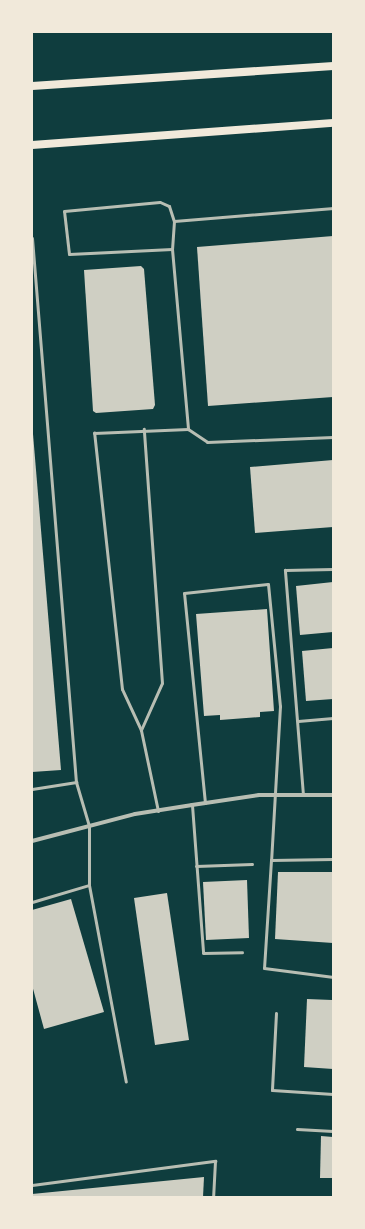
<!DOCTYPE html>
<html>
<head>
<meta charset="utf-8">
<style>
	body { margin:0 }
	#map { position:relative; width:365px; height:1229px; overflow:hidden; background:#0f3d3e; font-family:Manrope,sans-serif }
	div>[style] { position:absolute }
	.building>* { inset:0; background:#cfcfc3 }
	.service>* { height:3px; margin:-1.5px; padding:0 1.5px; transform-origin:1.5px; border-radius:1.5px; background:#b8beb3 }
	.minor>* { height:4px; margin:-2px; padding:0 2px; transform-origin:2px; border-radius:2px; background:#b8beb3 }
	.secondary>* { height:8px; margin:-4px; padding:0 4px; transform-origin:4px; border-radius:4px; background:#f1e9da }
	span { translate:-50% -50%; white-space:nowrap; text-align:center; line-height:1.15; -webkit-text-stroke:4px #f1e9da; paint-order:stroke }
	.frame { position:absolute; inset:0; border:33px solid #f1e9da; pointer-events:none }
</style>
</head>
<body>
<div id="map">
	<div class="building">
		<i style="clip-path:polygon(333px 236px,333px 397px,208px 406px,197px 247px)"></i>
		<i style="clip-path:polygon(141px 266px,144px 269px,155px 405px,153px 409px,96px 413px,93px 411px,84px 270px)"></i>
		<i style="clip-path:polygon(32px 422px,61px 770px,32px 772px)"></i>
		<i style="clip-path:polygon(333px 460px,333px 527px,255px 533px,250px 467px)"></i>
		<i style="clip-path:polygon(333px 582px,333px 632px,300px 635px,296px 586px)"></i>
		<i style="clip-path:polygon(267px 609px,274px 711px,260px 712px,260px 717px,220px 720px,220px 715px,204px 716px,196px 614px)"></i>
		<i style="clip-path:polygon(333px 648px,333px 699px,306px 701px,302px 651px)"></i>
		<i style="clip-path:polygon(278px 872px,333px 872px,333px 943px,275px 939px)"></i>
		<i style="clip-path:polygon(247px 880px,249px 938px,206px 940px,203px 882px)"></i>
		<i style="clip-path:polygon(167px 893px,189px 1040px,155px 1045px,134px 898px)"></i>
		<i style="clip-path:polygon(71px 899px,104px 1012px,44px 1029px,32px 985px,32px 910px)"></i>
		<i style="clip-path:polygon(307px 999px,332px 1000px,333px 1069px,304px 1067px)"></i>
		<i style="clip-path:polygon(321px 1136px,333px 1137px,333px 1178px,320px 1178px)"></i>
		<i style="clip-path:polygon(204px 1177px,203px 1197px,32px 1197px,32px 1194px)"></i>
	</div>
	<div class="service">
		<i style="left:174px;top:221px;width:28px;rotate:94deg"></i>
		<i style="left:172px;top:249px;width:181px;rotate:84.9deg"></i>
		<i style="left:188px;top:429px;width:23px;rotate:34deg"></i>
		<i style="left:207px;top:442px;width:126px;rotate:-2.3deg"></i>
		<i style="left:32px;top:238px;width:546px;rotate:85.38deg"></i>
		<i style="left:76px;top:782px;width:46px;rotate:73.5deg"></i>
		<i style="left:89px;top:826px;width:59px;rotate:90deg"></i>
		<i style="left:89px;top:885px;width:200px;rotate:79.4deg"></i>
		<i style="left:172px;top:249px;width:103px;rotate:177.2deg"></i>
		<i style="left:69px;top:254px;width:43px;rotate:-96.6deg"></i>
		<i style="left:64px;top:211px;width:96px;rotate:-5.4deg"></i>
		<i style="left:160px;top:202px;width:10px;rotate:24deg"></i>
		<i style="left:169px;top:206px;width:16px;rotate:72deg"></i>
		<i style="left:174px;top:221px;width:160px;rotate:-4.7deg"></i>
		<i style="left:298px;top:721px;width:35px;rotate:-5deg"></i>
		<i style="left:141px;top:730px;width:51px;rotate:-65.9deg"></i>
		<i style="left:162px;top:683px;width:255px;rotate:-94.1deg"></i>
		<i style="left:32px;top:789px;width:45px;rotate:-9deg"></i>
		<i style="left:303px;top:795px;width:226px;rotate:-94.6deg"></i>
		<i style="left:285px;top:570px;width:48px;rotate:-1.2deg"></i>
		<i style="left:205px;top:803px;width:211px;rotate:-95.7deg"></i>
		<i style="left:184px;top:593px;width:84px;rotate:-6.1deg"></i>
		<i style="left:268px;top:584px;width:123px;rotate:84.4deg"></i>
		<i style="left:280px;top:706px;width:154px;rotate:93.3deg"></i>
		<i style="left:192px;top:805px;width:148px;rotate:85.7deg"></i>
		<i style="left:203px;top:953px;width:39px;rotate:-1deg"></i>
		<i style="left:158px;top:811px;width:83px;rotate:-101.9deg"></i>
		<i style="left:141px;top:730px;width:45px;rotate:-114.9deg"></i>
		<i style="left:122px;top:689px;width:258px;rotate:-96.2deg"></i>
		<i style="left:94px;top:433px;width:94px;rotate:-2.4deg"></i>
		<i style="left:333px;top:859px;width:62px;rotate:179.1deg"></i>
		<i style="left:271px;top:860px;width:108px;rotate:93.7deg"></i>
		<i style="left:264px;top:968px;width:70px;rotate:7.4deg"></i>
		<i style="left:196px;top:866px;width:56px;rotate:-2deg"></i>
		<i style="left:32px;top:902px;width:59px;rotate:-16.6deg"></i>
		<i style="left:276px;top:1013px;width:77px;rotate:93deg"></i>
		<i style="left:272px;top:1090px;width:61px;rotate:3.8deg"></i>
		<i style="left:297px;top:1129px;width:36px;rotate:3deg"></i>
		<i style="left:32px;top:1185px;width:185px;rotate:-7.5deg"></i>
		<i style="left:215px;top:1161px;width:36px;rotate:93deg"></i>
	</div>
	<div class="minor">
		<i style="left:32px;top:841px;width:106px;rotate:-14.7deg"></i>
		<i style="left:135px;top:814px;width:58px;rotate:-9deg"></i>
		<i style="left:192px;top:805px;width:68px;rotate:-8.5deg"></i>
		<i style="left:259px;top:795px;width:74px"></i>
	</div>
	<div class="secondary">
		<i style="left:32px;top:86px;width:302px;rotate:-3.8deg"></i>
		<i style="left:32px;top:145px;width:302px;rotate:-4.2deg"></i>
	</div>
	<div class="frame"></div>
</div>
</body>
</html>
